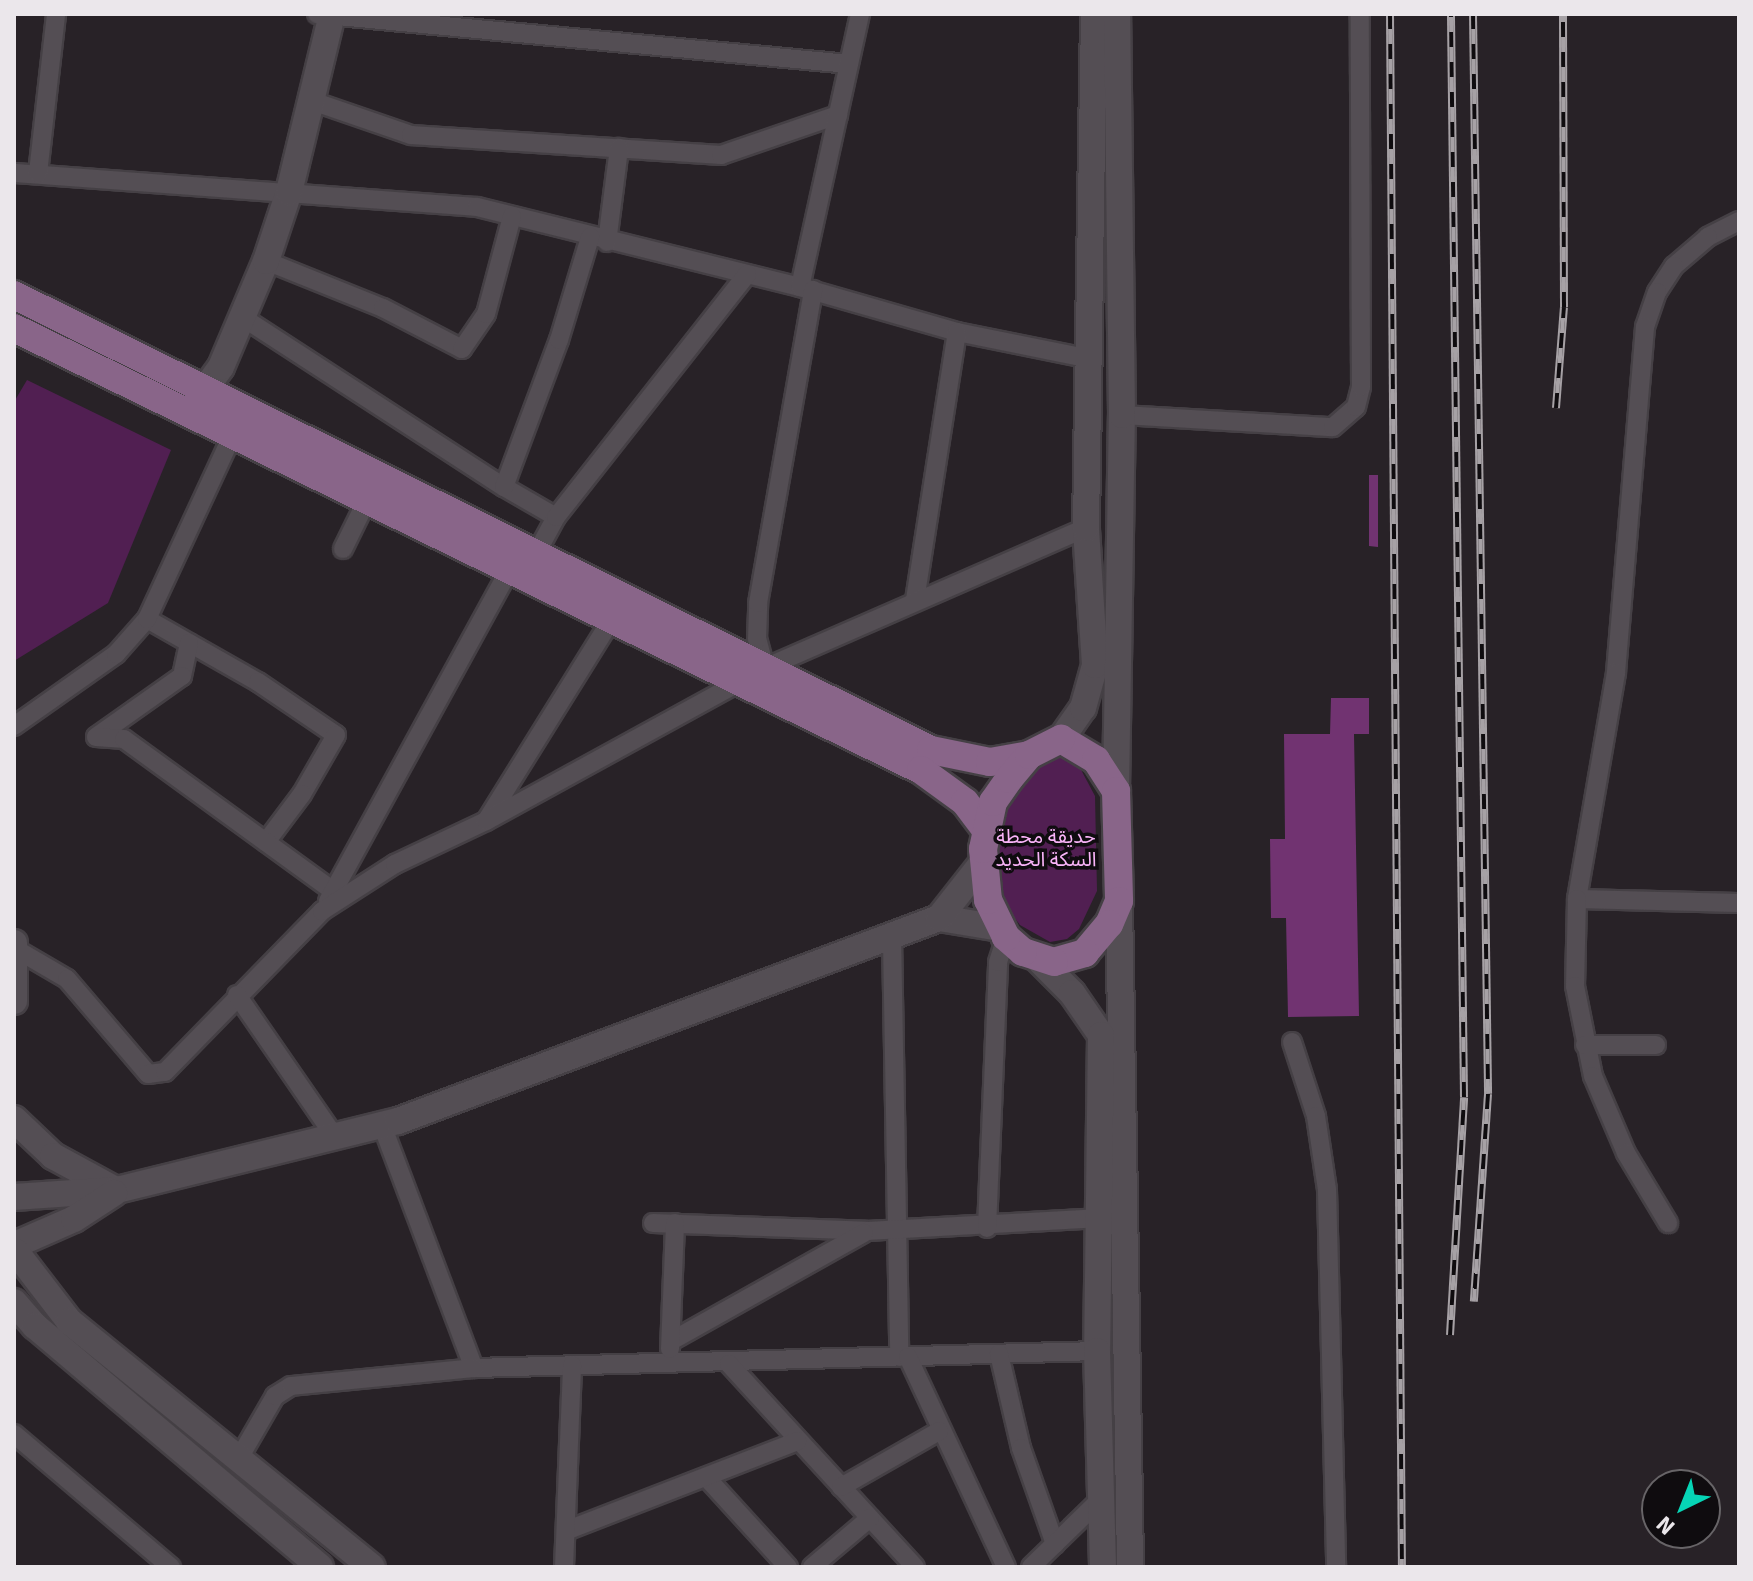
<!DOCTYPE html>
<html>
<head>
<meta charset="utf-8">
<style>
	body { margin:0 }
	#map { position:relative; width:1753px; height:1581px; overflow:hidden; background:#282227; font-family:Signika,"Noto Sans Arabic",sans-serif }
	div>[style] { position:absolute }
	.green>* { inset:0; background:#511f52 }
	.building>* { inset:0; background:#713371 }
	.roads { filter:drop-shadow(2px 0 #454045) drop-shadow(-2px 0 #454045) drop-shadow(0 2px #454045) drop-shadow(0 -2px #454045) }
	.street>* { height:18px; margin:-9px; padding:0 9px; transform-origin:9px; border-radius:9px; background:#544e54 }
	.secondary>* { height:26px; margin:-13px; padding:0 13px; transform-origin:13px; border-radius:13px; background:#544e54 }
	.primary>* { height:28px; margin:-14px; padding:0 14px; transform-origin:14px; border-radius:14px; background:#896589 }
	.rail>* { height:8px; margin-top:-4px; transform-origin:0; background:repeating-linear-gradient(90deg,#0f0c0f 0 15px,#a6a1a5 0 30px); box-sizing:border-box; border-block:2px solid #a6a1a5 }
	span { translate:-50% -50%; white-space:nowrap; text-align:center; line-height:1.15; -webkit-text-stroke:7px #0f0c0f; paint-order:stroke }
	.park-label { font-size:20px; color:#fab4f9 }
	.frame { position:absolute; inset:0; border:16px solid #ebe7eb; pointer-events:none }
	.north { position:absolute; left:1641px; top:1469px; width:80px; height:80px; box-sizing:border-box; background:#0f0c0f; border:2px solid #676467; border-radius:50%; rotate:223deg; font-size:22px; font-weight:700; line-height:32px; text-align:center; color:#ebe7eb }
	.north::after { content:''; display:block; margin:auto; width:28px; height:36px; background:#06d5b6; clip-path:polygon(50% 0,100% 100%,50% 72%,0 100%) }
</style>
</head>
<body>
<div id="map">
	<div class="green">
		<i style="clip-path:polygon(27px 380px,171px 450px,108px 603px,14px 661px,14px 402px)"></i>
		<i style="clip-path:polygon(1056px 753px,1079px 766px,1095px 796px,1097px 891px,1079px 929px,1067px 939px,1050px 942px,1020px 925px,1007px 908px,994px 852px,1003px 803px,1033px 765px)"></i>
	</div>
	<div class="building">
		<i style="clip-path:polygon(1369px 475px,1378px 475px,1378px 547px,1369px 546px)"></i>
		<i style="clip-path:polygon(1331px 698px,1369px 698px,1369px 734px,1354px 734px,1359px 1016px,1288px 1017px,1286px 918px,1271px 918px,1270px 839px,1285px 839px,1284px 734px,1330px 734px)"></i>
	</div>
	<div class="roads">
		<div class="street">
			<i style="left:317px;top:14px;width:534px;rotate:5.37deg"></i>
			<i style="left:309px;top:100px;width:108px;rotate:18.9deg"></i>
			<i style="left:411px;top:135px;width:311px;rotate:3.7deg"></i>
			<i style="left:721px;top:155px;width:124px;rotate:-18.9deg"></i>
			<i style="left:14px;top:173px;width:464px;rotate:4.2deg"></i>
			<i style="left:477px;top:207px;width:333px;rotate:13.9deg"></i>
			<i style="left:800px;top:287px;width:163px;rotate:16deg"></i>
			<i style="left:957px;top:332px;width:132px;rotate:11.4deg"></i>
			<i style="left:38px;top:173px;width:160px;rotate:-83.5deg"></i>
			<i style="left:1739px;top:221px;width:35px;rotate:153deg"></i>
			<i style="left:1708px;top:237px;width:45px;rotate:139.5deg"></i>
			<i style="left:1674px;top:266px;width:31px;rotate:123deg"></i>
			<i style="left:1657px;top:292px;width:37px;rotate:109deg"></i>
			<i style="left:1645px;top:327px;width:347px;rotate:94.8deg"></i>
			<i style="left:1616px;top:673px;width:229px;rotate:99.8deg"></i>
			<i style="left:1577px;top:899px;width:162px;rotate:1.4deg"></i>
			<i style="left:607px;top:242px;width:95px;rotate:-82.7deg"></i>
			<i style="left:266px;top:261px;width:126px;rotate:21.9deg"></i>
			<i style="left:383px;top:308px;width:89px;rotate:27.4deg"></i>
			<i style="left:462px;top:349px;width:42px;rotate:-55.6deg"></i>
			<i style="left:486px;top:314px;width:101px;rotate:-75.1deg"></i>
			<i style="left:800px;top:287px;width:280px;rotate:-77.6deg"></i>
			<i style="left:242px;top:317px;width:312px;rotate:33deg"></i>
			<i style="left:1122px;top:415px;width:211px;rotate:3.3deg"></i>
			<i style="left:1333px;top:427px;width:30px;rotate:-41deg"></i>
			<i style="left:1356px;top:407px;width:21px;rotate:-76deg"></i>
			<i style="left:1361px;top:387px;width:373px;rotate:-90.2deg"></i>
			<i style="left:556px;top:517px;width:60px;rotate:-150deg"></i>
			<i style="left:504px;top:487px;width:157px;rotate:-69.5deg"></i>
			<i style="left:559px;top:340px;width:108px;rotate:-73.2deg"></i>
			<i style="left:343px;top:549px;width:55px;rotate:-63.9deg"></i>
			<i style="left:536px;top:554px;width:42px;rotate:-61.6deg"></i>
			<i style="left:556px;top:517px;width:309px;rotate:-51.8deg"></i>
			<i style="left:915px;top:600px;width:271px;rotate:-81.1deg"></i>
			<i style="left:147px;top:619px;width:128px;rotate:29.6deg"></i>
			<i style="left:258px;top:682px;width:94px;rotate:34.2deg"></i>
			<i style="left:336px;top:735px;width:68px;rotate:120deg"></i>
			<i style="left:302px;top:794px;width:60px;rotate:126.9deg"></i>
			<i style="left:189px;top:643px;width:34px;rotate:102deg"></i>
			<i style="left:182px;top:676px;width:105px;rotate:144.7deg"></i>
			<i style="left:96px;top:737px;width:28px;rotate:4deg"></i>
			<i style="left:124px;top:739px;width:258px;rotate:36deg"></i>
			<i style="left:765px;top:668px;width:30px;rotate:-105deg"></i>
			<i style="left:757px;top:639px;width:36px;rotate:-88deg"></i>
			<i style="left:758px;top:603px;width:318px;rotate:-80deg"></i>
			<i style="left:14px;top:726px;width:125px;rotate:-35.2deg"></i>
			<i style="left:116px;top:654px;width:47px;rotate:-48.5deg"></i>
			<i style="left:147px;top:619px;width:204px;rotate:-65.1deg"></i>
			<i style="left:488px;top:818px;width:234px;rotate:-58.1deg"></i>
			<i style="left:1577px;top:899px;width:87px;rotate:91.3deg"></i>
			<i style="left:1575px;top:986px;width:92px;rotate:78.7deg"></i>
			<i style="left:1593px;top:1076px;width:84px;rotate:66.8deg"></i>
			<i style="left:1626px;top:1153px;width:82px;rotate:59deg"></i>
			<i style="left:328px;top:901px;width:379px;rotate:-61.3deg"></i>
			<i style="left:892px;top:937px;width:420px;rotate:89deg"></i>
			<i style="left:14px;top:948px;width:61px;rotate:30.3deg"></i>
			<i style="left:67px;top:979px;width:125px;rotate:49.5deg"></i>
			<i style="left:148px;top:1074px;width:17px;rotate:-7deg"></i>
			<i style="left:165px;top:1072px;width:225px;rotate:-45.7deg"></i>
			<i style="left:322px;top:911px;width:87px;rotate:-32.8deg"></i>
			<i style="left:395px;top:864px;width:101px;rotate:-25.3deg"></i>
			<i style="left:486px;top:821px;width:318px;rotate:-28.7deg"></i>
			<i style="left:765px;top:668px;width:350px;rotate:-23.6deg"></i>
			<i style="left:237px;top:995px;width:173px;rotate:55.4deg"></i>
			<i style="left:1292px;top:1042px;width:78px;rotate:72deg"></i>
			<i style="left:1316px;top:1116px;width:75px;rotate:81.5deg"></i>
			<i style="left:1327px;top:1190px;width:377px;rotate:88.6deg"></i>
			<i style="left:1585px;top:1045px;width:71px"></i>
			<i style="left:382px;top:1125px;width:260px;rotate:69.3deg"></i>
			<i style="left:474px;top:1368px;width:623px;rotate:-1.56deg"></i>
			<i style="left:653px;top:1223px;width:214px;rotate:2.1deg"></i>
			<i style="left:867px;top:1231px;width:230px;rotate:-3.2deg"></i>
			<i style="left:987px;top:1228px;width:266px;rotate:-87.6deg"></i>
			<i style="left:998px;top:962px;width:26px;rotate:-72deg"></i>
			<i style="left:673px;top:1340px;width:219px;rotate:-29.3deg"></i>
			<i style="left:670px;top:1349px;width:126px;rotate:-87.7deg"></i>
			<i style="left:999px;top:1354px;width:97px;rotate:76.8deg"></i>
			<i style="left:1021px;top:1448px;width:102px;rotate:70.5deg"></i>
			<i style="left:908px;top:1357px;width:232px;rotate:65deg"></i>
			<i style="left:729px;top:1364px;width:275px;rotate:47.5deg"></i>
			<i style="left:14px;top:1434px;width:206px;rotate:40.3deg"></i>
			<i style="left:238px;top:1460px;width:74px;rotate:-60deg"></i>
			<i style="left:275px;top:1396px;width:19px;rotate:-32deg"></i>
			<i style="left:291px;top:1386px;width:184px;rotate:-5.6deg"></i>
			<i style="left:706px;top:1477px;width:122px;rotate:47.7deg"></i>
			<i style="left:841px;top:1487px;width:113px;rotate:-29.7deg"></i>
			<i style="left:568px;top:1530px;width:246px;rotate:-21.2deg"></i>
			<i style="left:564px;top:1567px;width:202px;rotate:-87.7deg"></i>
			<i style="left:812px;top:1567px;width:76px;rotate:-40.2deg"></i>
			<i style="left:1031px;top:1567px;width:99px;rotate:-44.2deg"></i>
		</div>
		<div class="secondary">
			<i style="left:192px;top:407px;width:49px;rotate:-54.1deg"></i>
			<i style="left:221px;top:367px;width:115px;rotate:-67deg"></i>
			<i style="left:266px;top:261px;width:73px;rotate:-71.6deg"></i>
			<i style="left:289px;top:192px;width:183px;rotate:-76.4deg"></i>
			<i style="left:1061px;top:739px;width:38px;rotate:-55deg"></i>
			<i style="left:1083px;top:708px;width:45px;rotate:-74.4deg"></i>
			<i style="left:1095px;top:665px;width:137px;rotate:-93.8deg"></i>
			<i style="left:1086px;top:528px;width:514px;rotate:-89.11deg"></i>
			<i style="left:1116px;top:791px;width:376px;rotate:-89.1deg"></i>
			<i style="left:1122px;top:415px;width:401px;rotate:-90.7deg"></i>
			<i style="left:1119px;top:901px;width:666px;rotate:89.05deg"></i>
			<i style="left:939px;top:918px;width:63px;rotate:9.2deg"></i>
			<i style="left:14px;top:943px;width:58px;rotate:90deg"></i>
			<i style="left:1038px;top:959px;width:48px;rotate:45deg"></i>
			<i style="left:1072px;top:993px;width:51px;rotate:55.4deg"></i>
			<i style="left:1101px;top:1035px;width:316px;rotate:90.7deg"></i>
			<i style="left:1097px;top:1351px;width:216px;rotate:88.4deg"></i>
			<i style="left:14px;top:1119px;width:54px;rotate:43.5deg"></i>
			<i style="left:53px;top:1156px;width:69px;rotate:28.4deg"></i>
			<i style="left:14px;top:1197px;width:103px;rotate:-3.9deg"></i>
			<i style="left:117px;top:1190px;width:289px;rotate:-13.8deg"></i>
			<i style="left:398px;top:1121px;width:578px;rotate:-20.57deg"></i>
			<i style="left:939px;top:918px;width:71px;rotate:-51.8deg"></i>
			<i style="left:17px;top:1244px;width:62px;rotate:-23.7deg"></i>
			<i style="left:74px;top:1219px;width:48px;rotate:-33deg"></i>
			<i style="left:16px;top:1252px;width:87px;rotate:52.5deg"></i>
			<i style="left:69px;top:1321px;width:390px;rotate:39.1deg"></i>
			<i style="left:14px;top:1302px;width:32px;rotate:49deg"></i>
			<i style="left:35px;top:1326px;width:373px;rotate:40.2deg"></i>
		</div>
		<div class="primary">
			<i style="left:14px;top:295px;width:1024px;rotate:26.39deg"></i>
			<i style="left:931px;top:750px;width:60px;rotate:11.5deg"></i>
			<i style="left:990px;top:762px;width:40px;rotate:-10deg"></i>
			<i style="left:14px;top:328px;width:1009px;rotate:25.98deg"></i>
			<i style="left:921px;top:770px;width:54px;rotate:36deg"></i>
			<i style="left:965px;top:802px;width:36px;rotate:53deg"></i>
			<i style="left:1061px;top:739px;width:41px;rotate:31deg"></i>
			<i style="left:1096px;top:760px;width:37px;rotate:57deg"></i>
			<i style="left:1116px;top:791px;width:110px;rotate:88.4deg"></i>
			<i style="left:1119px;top:901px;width:25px;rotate:113deg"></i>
			<i style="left:1109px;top:924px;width:38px;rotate:130deg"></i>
			<i style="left:1085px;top:953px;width:32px;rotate:164deg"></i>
			<i style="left:1054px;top:962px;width:33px;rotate:-162deg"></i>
			<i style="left:1023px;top:952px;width:23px;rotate:-139deg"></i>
			<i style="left:1006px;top:937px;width:41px;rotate:-115.9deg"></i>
			<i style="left:988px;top:900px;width:51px;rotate:-95.6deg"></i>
			<i style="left:983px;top:849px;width:48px;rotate:-78deg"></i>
			<i style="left:993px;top:802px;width:28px;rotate:-55deg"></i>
			<i style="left:1009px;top:779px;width:31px;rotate:-50deg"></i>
			<i style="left:1029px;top:755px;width:36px;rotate:-27deg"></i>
		</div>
	</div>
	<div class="rail">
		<i style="left:1390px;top:14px;width:1553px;rotate:89.56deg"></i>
		<i style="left:1473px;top:14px;width:1080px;rotate:89.2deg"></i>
		<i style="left:1488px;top:1094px;width:208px;rotate:93.9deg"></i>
		<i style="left:1556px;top:408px;width:101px;rotate:-85.5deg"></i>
		<i style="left:1564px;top:307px;width:293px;rotate:-90.2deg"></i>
		<i style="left:1450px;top:1335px;width:238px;rotate:-86.6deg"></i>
		<i style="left:1464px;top:1097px;width:1083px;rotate:-90.69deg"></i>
	</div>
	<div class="park-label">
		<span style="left:1046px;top:848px">حديقة محطة<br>السكة الحديد</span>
	</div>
	<div class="frame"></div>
	<div class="north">N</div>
</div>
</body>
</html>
